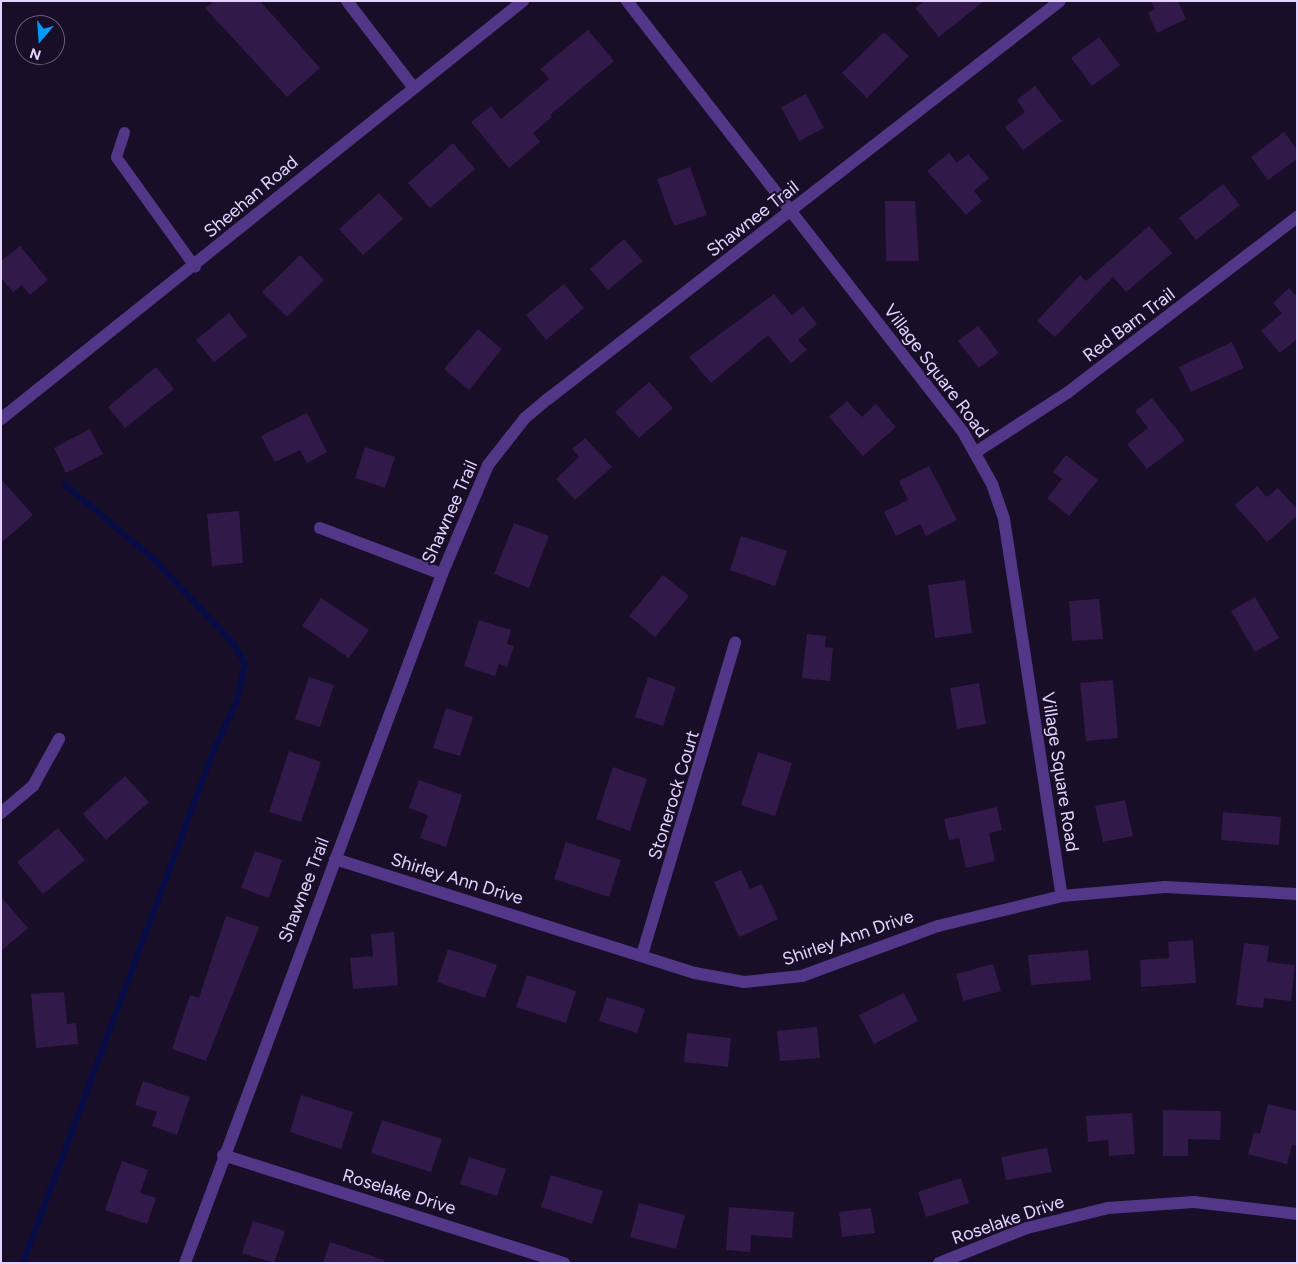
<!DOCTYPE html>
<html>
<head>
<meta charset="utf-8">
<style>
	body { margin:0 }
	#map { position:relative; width:1298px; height:1264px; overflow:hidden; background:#190e27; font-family:Figtree,sans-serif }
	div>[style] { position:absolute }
	.stream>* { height:5.5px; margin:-2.75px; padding:0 2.75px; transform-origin:2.75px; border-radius:2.75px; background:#070b46 }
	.building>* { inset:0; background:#311949 }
	.service>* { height:11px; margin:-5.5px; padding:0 5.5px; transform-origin:5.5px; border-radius:5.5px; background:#523688 }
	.minor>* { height:12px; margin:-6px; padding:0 6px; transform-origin:6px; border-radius:6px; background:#523688 }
	.tertiary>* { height:12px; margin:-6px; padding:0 6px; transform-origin:6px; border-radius:6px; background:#523688 }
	span { translate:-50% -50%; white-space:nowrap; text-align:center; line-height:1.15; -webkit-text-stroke:4px #190e27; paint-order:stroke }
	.street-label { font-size:18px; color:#e5d3ff }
	.frame { position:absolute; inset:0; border:2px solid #e5d3ff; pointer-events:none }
	.north { position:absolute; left:15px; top:15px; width:50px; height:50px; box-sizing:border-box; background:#190e27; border:1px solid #6b5d7d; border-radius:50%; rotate:198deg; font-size:14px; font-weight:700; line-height:20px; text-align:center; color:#e5d3ff }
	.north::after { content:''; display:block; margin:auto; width:18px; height:22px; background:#0099fe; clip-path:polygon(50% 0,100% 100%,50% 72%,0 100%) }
</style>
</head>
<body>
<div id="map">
	<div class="stream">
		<i style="left:23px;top:1263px;width:545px;rotate:-69.6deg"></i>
		<i style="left:213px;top:752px;width:56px;rotate:-64.8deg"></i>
		<i style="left:237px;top:701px;width:38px;rotate:-78deg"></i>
		<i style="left:245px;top:664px;width:24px;rotate:-120deg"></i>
		<i style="left:233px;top:643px;width:116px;rotate:-133.6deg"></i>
		<i style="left:153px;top:559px;width:115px;rotate:-139.9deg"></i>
	</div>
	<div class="building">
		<i style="clip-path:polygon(214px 1px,260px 1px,320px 68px,287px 97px,205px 8px)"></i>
		<i style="clip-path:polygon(924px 1px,984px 1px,939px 37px,915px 8px)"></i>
		<i style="clip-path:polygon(1151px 1px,1178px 1px,1186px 19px,1157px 33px,1148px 13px,1155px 9px)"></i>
		<i style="clip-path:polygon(588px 30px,614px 61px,550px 115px,552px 117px,533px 133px,540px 142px,509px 168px,471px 122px,491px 106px,501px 119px,549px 79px,540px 69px)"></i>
		<i style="clip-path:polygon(884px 32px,909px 56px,867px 98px,842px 73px)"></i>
		<i style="clip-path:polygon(1099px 37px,1120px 65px,1092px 86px,1071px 58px)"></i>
		<i style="clip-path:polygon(1035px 86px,1062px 121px,1023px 150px,1005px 127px,1025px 112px,1017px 100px)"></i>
		<i style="clip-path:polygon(806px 94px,824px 128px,799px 141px,781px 107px)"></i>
		<i style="clip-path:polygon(1284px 132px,1297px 149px,1297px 159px,1268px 180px,1251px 157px)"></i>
		<i style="clip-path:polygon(453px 143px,475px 169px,430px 208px,408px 183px)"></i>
		<i style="clip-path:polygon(949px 153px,957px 163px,968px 154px,989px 178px,974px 191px,982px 201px,966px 215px,927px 171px)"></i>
		<i style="clip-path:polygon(690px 167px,707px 215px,674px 226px,657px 179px)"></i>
		<i style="clip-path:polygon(1223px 184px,1240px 205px,1196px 240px,1179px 218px)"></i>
		<i style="clip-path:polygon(379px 193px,403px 219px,363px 255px,339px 229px)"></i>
		<i style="clip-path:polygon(885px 201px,915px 201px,919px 261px,886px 261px)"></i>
		<i style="clip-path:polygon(1149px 226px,1172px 253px,1126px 292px,1113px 277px,1055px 337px,1037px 321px,1080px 275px,1086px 281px)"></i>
		<i style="clip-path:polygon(624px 239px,643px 261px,608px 290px,590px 269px)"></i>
		<i style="clip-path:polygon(20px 246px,48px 280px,30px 295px,22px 285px,13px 292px,1px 278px,1px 261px)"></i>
		<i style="clip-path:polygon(300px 255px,324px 280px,287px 317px,262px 292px)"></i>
		<i style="clip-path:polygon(564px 284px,584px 308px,546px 340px,526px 315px)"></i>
		<i style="clip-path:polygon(1289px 288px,1297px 297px,1297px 339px,1280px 353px,1261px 331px,1282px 313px,1273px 303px)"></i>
		<i style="clip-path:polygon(774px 294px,792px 315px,803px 306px,817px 324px,798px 340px,807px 350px,791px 363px,768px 335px,711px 383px,689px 357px)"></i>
		<i style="clip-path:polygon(229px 313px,247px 336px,214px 362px,196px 340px)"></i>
		<i style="clip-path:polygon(978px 326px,999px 353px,979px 368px,958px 341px)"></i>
		<i style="clip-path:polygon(478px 329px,502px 349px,469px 390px,444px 369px)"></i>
		<i style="clip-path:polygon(1232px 342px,1244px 368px,1191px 392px,1179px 367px)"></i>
		<i style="clip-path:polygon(156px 367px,174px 389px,125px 428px,108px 407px)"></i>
		<i style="clip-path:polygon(649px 382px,673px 408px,639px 438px,615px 412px)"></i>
		<i style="clip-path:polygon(1152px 398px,1185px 440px,1147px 469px,1127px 444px,1148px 428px,1135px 411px)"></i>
		<i style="clip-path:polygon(847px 401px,862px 417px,876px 404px,896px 427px,863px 456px,829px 417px)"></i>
		<i style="clip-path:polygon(307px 413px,327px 452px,307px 463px,300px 450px,275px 462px,261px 436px)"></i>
		<i style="clip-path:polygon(90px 429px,103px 454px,66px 473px,54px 448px)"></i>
		<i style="clip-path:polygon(585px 438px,612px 467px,575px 500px,556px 479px,579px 457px,572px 449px)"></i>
		<i style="clip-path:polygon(365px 447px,395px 457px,385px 488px,355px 478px)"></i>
		<i style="clip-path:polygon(1066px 455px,1098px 480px,1069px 516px,1047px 498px,1062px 479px,1053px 472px)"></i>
		<i style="clip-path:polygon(929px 466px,957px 520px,926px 536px,920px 524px,896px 536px,884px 512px,908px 500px,899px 481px)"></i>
		<i style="clip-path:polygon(1px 479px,33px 515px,1px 543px)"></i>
		<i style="clip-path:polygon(1257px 486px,1267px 497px,1278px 488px,1297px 509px,1297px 516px,1267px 542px,1235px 505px)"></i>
		<i style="clip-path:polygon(239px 511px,243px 563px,212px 566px,207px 514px)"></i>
		<i style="clip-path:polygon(514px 523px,549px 536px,529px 588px,494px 574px)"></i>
		<i style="clip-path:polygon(741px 536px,787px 551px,775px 586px,730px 570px)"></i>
		<i style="clip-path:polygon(663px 575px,689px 596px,655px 637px,629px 616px)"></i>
		<i style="clip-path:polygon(965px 580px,972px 633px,935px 638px,928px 585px)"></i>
		<i style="clip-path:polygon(1255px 597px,1279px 638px,1255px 652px,1231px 611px)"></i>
		<i style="clip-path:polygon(321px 598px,369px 630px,349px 658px,302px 626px)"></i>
		<i style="clip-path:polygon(1099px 599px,1103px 639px,1072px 641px,1069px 601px)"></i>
		<i style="clip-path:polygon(479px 620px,511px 630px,507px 644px,514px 646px,507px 667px,499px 664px,495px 676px,464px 666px)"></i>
		<i style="clip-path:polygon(807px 634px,826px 636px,825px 647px,833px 648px,830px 681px,802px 678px)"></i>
		<i style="clip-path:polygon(309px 677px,334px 685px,320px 727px,295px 719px)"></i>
		<i style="clip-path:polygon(648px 677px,676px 687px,663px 726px,635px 717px)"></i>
		<i style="clip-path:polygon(1113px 680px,1118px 738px,1086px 741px,1080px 683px)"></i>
		<i style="clip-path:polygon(979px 683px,986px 724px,957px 729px,950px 688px)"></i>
		<i style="clip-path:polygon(446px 708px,473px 717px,460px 756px,433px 748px)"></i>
		<i style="clip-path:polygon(289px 751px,321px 762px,301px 822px,269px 812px)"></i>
		<i style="clip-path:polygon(758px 752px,792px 763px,775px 816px,741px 805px)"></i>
		<i style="clip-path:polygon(613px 767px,647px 779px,630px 831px,596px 819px)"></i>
		<i style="clip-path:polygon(125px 776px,149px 802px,106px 840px,83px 814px)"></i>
		<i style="clip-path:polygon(419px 780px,462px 795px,446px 847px,420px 838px,428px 815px,409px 808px)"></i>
		<i style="clip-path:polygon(1125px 800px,1133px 836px,1103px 842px,1095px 806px)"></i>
		<i style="clip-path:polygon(997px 807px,1002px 830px,989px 833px,995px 861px,966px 868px,959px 838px,949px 840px,944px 819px)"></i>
		<i style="clip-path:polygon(1223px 812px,1281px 817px,1279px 845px,1221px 840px)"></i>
		<i style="clip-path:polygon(58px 828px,85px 860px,43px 894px,17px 862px)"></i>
		<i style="clip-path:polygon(566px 842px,621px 860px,609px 897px,554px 879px)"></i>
		<i style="clip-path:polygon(255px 851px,282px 860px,269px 898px,241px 888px)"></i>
		<i style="clip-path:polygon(741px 870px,750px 889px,762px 884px,778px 919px,739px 937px,714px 882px)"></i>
		<i style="clip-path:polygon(1px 897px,28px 928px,1px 951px)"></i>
		<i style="clip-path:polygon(226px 916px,259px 927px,206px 1061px,172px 1049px,190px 995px,199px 998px)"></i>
		<i style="clip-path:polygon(394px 932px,398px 985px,353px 989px,350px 958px,373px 956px,371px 934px)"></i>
		<i style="clip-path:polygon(1193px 940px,1196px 983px,1141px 987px,1140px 960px,1169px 958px,1168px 942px)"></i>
		<i style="clip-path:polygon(1244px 943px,1269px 946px,1267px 962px,1295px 965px,1291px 1001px,1264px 998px,1263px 1008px,1236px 1005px)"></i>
		<i style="clip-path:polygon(448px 949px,497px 965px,485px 998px,437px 982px)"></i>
		<i style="clip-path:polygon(1088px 950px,1091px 980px,1031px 985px,1028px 955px)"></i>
		<i style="clip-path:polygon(993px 964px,1001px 991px,963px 1001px,956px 974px)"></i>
		<i style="clip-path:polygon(527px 975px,576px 991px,566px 1023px,516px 1007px)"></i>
		<i style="clip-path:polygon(64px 992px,67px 1024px,76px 1023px,78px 1044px,36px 1048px,31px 994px)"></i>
		<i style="clip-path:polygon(904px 993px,918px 1021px,874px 1044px,859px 1015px)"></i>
		<i style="clip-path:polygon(607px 997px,645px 1009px,637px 1033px,599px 1021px)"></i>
		<i style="clip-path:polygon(817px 1027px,820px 1058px,780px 1061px,777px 1031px)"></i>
		<i style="clip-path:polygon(687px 1033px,731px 1038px,728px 1067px,684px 1062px)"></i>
		<i style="clip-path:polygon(143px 1081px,190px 1097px,177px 1135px,152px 1126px,157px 1112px,135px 1105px)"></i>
		<i style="clip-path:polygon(301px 1095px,353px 1112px,341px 1149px,290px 1132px)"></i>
		<i style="clip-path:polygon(1268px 1104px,1297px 1111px,1297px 1146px,1292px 1145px,1287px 1164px,1248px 1154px,1254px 1132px,1260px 1134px)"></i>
		<i style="clip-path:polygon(1163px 1110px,1221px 1111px,1220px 1140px,1188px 1139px,1188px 1156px,1163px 1156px)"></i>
		<i style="clip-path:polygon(1132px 1113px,1135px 1154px,1109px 1156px,1108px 1140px,1088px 1142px,1086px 1116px)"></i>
		<i style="clip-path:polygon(382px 1120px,442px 1139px,431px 1172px,371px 1153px)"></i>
		<i style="clip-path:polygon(1047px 1148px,1052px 1172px,1006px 1180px,1001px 1157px)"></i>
		<i style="clip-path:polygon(469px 1157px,506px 1169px,497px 1196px,460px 1184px)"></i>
		<i style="clip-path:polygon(122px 1161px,148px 1170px,140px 1193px,156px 1198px,147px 1224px,105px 1210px)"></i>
		<i style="clip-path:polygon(551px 1175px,603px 1191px,592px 1224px,541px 1207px)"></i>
		<i style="clip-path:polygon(961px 1178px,969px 1203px,926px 1217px,918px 1192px)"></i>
		<i style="clip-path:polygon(639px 1203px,685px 1215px,676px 1249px,630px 1237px)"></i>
		<i style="clip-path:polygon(729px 1207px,794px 1212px,792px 1238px,751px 1235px,750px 1252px,726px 1250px)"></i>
		<i style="clip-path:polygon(871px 1208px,875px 1233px,842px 1237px,839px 1212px)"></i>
		<i style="clip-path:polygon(253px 1221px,285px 1231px,274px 1263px,242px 1253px)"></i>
		<i style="clip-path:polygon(330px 1242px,384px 1260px,384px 1263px,323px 1263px)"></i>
	</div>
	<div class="service">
		<i style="left:124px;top:132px;width:26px;rotate:108deg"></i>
		<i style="left:116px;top:157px;width:135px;rotate:54.3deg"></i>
	</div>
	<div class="minor">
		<i style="left:347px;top:1px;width:108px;rotate:52.5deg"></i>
		<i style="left:627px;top:1px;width:546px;rotate:52.06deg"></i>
		<i style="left:963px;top:432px;width:60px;rotate:60.9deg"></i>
		<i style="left:992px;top:484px;width:37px;rotate:71deg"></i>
		<i style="left:1004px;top:519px;width:381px;rotate:81.3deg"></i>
		<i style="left:976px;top:452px;width:108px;rotate:-33deg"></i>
		<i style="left:1067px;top:393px;width:290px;rotate:-37.4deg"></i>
		<i style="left:320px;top:528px;width:130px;rotate:20.7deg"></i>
		<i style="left:1px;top:813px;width:42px;rotate:-40.2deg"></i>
		<i style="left:33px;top:786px;width:54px;rotate:-61deg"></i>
		<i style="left:335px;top:859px;width:378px;rotate:17.6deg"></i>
		<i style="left:695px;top:973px;width:50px;rotate:10.4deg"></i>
		<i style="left:744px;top:982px;width:58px;rotate:-5.9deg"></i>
		<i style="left:802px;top:976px;width:145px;rotate:-20.2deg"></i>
		<i style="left:938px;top:926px;width:128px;rotate:-13.6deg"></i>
		<i style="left:1062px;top:896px;width:103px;rotate:-5deg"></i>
		<i style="left:1165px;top:887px;width:132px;rotate:3deg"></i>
		<i style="left:642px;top:955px;width:326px;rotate:-73.4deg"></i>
		<i style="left:223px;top:1155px;width:358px;rotate:17.6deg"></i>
		<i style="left:185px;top:1263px;width:735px;rotate:-69.54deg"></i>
		<i style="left:442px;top:574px;width:118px;rotate:-67.1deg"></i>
		<i style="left:488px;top:465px;width:60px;rotate:-51.8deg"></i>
		<i style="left:525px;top:418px;width:30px;rotate:-40deg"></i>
		<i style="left:548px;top:399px;width:648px;rotate:-37.86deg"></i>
		<i style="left:939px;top:1263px;width:95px;rotate:-21.7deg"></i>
		<i style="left:1027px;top:1228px;width:83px;rotate:-13.9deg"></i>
		<i style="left:1108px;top:1208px;width:86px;rotate:-4deg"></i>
		<i style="left:1194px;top:1202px;width:104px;rotate:6.6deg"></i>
	</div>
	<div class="tertiary">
		<i style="left:1px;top:419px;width:669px;rotate:-38.69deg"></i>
	</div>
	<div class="street-label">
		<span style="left:251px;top:197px;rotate:-40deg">Sheehan Road</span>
		<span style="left:753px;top:219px;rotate:-38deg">Shawnee Trail</span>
		<span style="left:1129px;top:325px;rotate:-37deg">Red Barn Trail</span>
		<span style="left:936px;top:371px;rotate:53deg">Village Square Road</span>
		<span style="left:450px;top:512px;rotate:-66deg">Shawnee Trail</span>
		<span style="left:1060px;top:772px;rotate:81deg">Village Square Road</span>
		<span style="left:674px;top:795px;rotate:-73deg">Stonerock Court</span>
		<span style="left:457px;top:879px;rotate:17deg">Shirley Ann Drive</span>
		<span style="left:304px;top:890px;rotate:-69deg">Shawnee Trail</span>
		<span style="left:848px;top:938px;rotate:-19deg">Shirley Ann Drive</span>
		<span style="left:399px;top:1192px;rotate:17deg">Roselake Drive</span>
		<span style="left:1008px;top:1220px;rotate:-19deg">Roselake Drive</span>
	</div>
	<div class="frame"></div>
	<div class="north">N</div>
</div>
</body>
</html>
